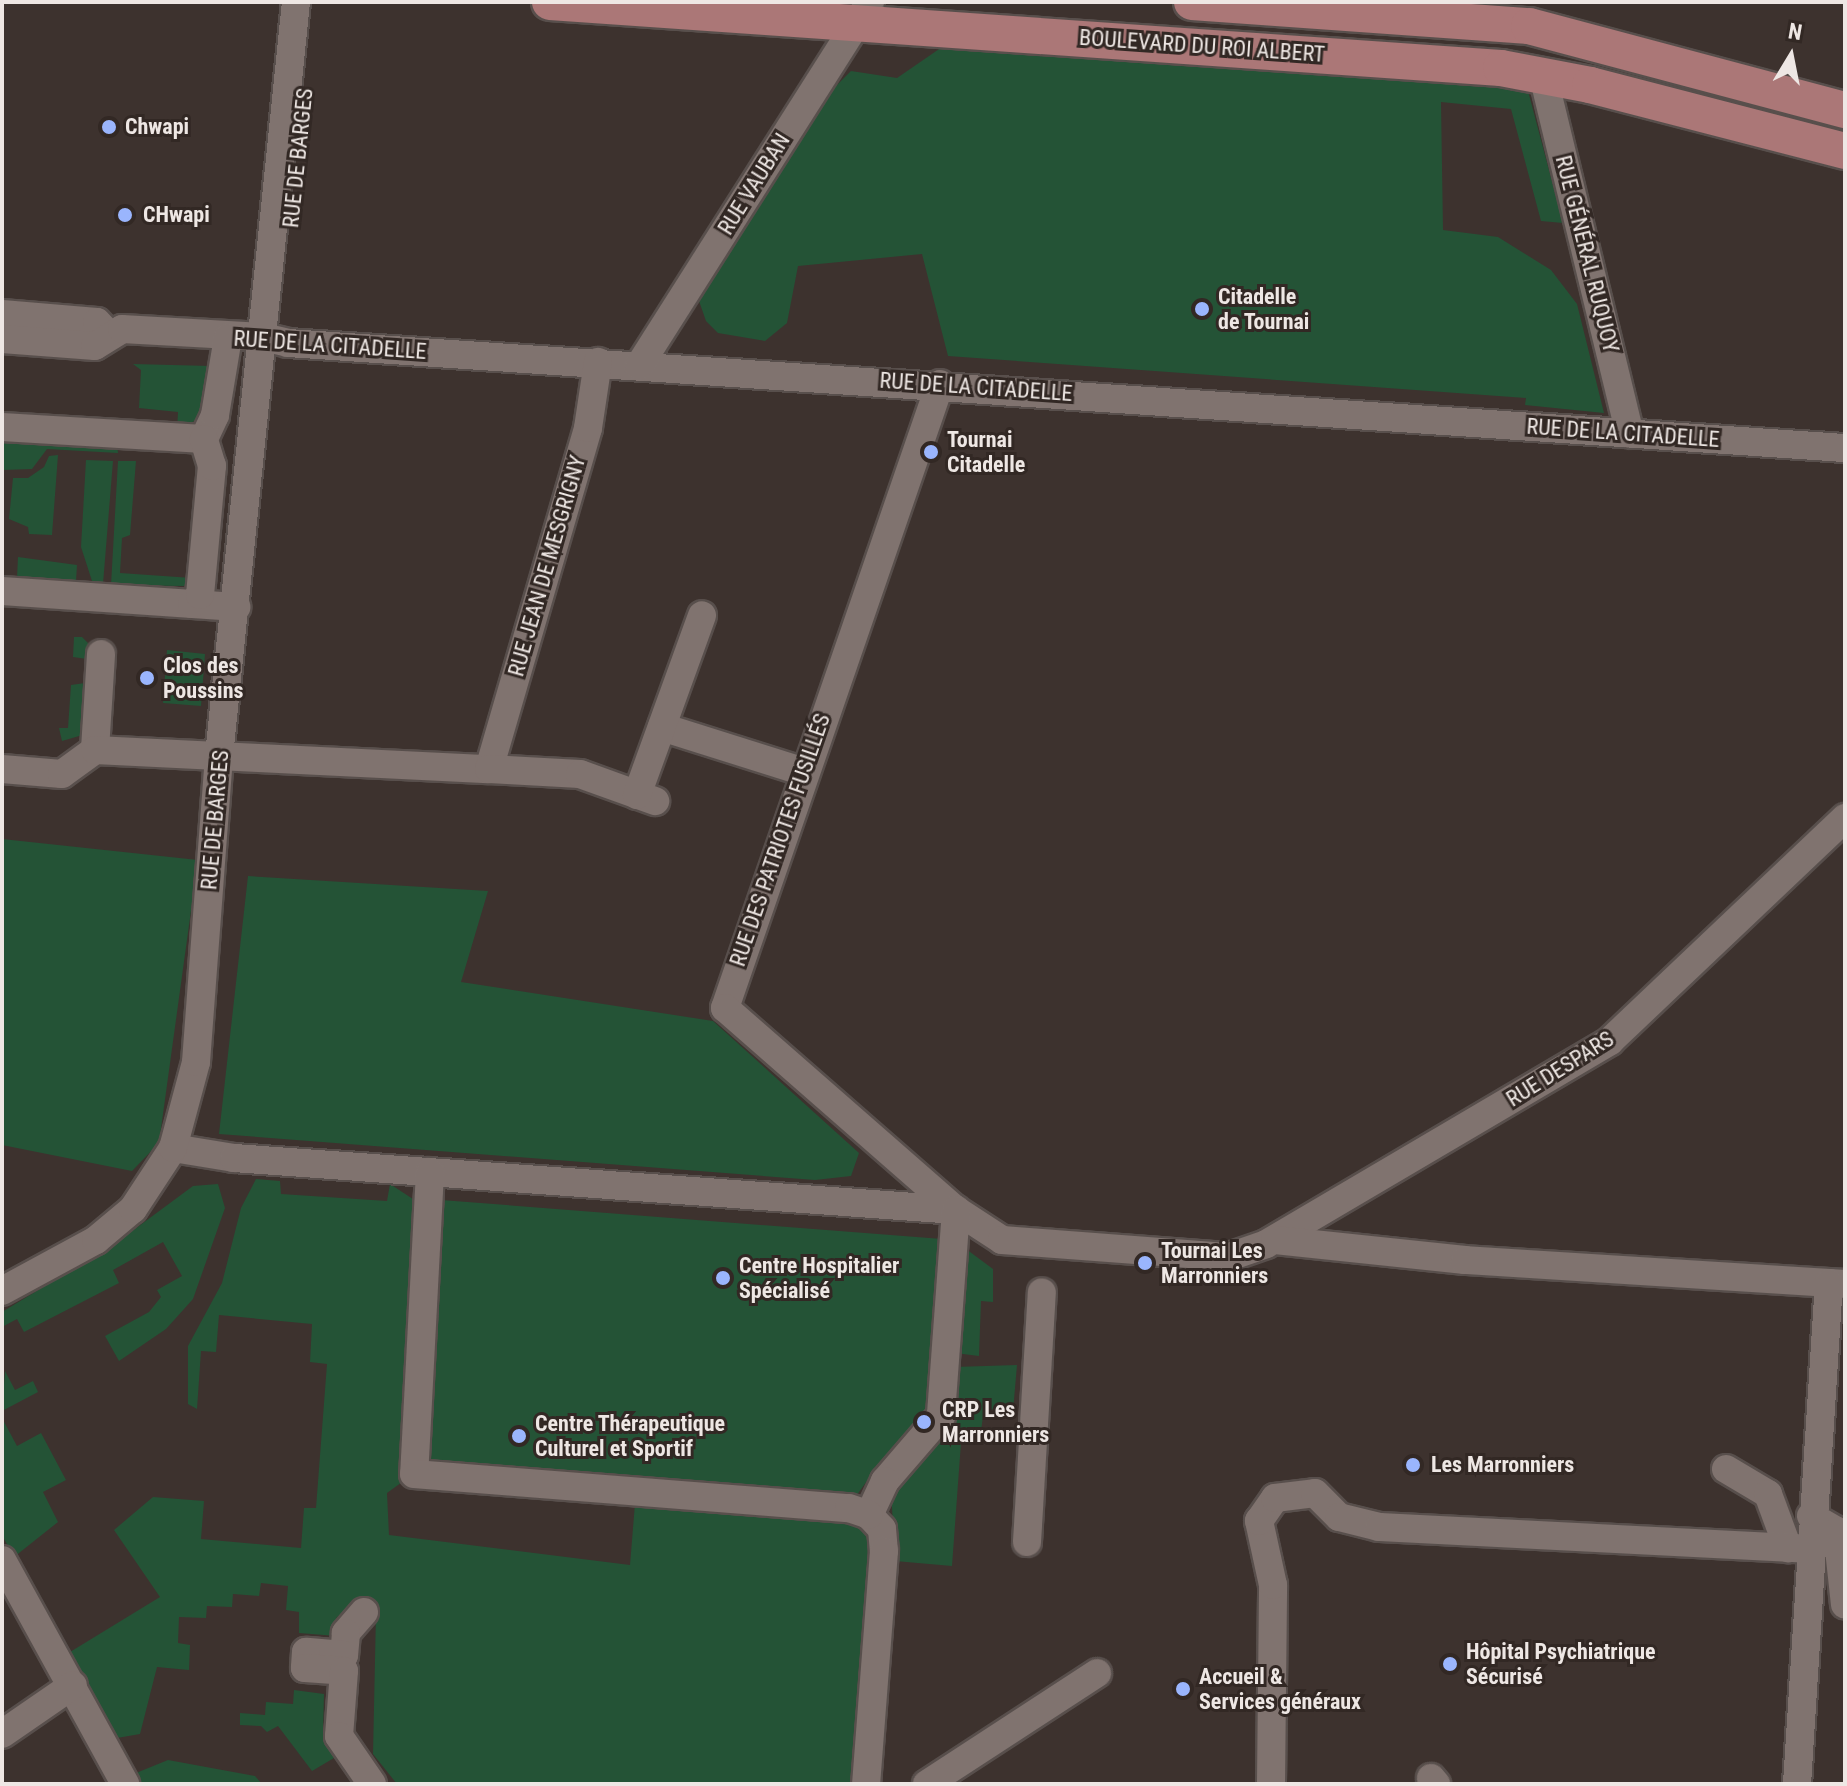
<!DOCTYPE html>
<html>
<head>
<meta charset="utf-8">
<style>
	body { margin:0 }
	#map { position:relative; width:1847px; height:1786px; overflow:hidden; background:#3d322e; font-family:"Roboto Condensed",sans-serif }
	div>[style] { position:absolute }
	.green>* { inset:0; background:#245336 }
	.roads { filter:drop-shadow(2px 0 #584f4c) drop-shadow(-2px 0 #584f4c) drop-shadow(0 2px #584f4c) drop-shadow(0 -2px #584f4c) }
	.minor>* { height:28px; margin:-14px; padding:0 14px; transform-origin:14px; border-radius:14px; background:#80736f }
	.major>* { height:36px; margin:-18px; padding:0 18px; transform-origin:18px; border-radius:18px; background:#ab7777 }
	.dots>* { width:22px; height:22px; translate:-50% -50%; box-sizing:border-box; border:4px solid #322824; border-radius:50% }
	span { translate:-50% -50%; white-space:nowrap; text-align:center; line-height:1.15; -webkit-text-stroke:6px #322824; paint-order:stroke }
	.street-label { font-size:22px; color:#eee7e4 }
	.poi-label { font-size:22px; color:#eee7e4; font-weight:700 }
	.left { translate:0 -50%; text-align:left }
	.frame { position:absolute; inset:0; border:4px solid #eee7e4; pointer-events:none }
	.north { position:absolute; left:1751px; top:16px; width:80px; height:80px; -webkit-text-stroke:6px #322824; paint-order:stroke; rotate:10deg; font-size:22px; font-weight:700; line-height:32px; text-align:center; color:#eee7e4 }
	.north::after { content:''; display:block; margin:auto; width:28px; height:36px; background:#eee7e4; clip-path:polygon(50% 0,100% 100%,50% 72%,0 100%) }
</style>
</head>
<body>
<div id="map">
	<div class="green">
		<i style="clip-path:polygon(945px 45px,1527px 87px,1563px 223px,1541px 221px,1511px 109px,1441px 102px,1443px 230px,1498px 237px,1551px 270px,1577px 304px,1604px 413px,1525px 405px,1526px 398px,948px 356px,922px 254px,798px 266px,787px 323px,765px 341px,718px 333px,706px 321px,699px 301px,707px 276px,824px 98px,851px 71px,897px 78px)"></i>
		<i style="clip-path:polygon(133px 364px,211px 366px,208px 413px,177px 431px,178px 412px,139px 408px,141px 370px)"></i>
		<i style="clip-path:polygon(2px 435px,117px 444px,118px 453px,47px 449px,32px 469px,2px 470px)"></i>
		<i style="clip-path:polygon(58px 455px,52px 535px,29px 534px,28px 527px,9px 519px,13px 478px,28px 478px,44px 467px,49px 456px)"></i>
		<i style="clip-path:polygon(86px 460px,113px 461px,103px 584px,93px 584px,81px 547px)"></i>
		<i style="clip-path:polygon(118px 461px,136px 461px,130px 535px,122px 538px,120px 573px,192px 578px,184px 586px,111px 585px)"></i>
		<i style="clip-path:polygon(18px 557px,77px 565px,76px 581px,17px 578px)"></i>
		<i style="clip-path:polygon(74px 637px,82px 637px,97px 652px,86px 734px,62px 741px,59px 728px,68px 728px,71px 685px,85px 683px,87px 659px,73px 657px)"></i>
		<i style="clip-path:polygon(167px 650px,205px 654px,201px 706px,163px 703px)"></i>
		<i style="clip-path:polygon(2px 839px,198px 860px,159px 1143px,132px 1171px,2px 1145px)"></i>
		<i style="clip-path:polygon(248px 876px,488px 891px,461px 982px,713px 1021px,859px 1153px,851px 1176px,815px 1180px,219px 1134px)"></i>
		<i style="clip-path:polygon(256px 1179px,280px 1181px,281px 1194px,387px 1201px,390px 1184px,419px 1203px,405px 1480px,387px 1493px,389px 1535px,630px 1565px,636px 1491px,849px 1508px,882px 1529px,866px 1784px,397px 1784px,373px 1754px,376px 1613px,360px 1599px,336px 1618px,336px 1636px,299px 1633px,299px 1612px,286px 1610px,288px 1586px,261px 1583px,259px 1596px,233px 1594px,232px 1607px,207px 1606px,206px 1618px,179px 1617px,178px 1643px,190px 1645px,189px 1670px,157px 1667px,140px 1734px,117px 1738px,70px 1652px,160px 1597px,114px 1530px,153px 1497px,204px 1501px,201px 1539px,301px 1548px,304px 1508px,316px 1508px,327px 1364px,310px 1362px,312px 1324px,219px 1315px,216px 1352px,201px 1351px,197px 1409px,188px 1404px,188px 1346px,222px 1283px,241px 1208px)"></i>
		<i style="clip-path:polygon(218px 1184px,225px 1208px,193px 1299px,166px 1329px,119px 1361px,105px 1336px,149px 1312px,161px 1297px,157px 1290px,182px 1276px,163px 1242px,113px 1270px,119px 1283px,24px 1332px,17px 1319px,2px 1327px,2px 1312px,116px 1243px,193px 1186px)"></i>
		<i style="clip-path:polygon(441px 1200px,942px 1239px,927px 1423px,872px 1474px,854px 1499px,427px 1469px)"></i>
		<i style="clip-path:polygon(962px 1246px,993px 1269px,993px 1302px,981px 1301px,979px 1356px,955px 1353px)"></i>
		<i style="clip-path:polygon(1017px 1365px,1013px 1411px,984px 1409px,981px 1431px,962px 1429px,952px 1566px,895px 1561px,891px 1490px,954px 1367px)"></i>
		<i style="clip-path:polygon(5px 1371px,15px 1390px,33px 1381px,38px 1392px,2px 1411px)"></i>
		<i style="clip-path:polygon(2px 1418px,17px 1446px,41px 1433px,66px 1480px,43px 1492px,58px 1522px,14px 1557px,2px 1535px)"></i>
		<i style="clip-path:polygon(294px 1690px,324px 1694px,323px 1733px,334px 1758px,312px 1771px,278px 1726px,267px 1732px,261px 1726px,240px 1725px,240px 1713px,265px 1715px,266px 1702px,293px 1704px)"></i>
		<i style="clip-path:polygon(168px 1760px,255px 1776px,262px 1784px,142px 1784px,136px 1773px)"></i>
	</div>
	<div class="roads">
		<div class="minor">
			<i style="left:1543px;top:75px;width:369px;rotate:76.4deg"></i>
			<i style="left:2px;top:314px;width:95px;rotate:4.8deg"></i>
			<i style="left:97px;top:322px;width:18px;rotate:47deg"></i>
			<i style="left:2px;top:339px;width:93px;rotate:4.3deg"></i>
			<i style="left:95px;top:346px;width:32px;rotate:-32deg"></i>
			<i style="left:122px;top:329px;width:141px;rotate:3.2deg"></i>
			<i style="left:263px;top:337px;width:26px;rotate:13deg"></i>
			<i style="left:288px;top:343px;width:1561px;rotate:3.86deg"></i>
			<i style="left:639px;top:366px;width:431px;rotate:-57.6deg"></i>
			<i style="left:940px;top:384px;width:660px;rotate:109.01deg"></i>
			<i style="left:725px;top:1008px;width:307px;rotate:41.2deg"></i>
			<i style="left:956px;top:1210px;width:55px;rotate:33.1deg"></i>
			<i style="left:1002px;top:1240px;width:228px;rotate:4.3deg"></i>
			<i style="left:1229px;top:1257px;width:39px;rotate:-19deg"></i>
			<i style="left:1266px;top:1244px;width:399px;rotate:-30.5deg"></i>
			<i style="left:1610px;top:1041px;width:324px;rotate:-43.5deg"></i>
			<i style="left:2px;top:427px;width:202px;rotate:3.4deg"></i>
			<i style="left:204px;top:439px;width:26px;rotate:-65deg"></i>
			<i style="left:215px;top:415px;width:79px;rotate:-80.5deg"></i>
			<i style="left:2px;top:591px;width:235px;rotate:3.9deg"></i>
			<i style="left:192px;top:604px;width:12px;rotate:-48deg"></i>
			<i style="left:200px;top:595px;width:130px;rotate:-84.7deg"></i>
			<i style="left:212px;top:466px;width:28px;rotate:-107deg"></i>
			<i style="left:662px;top:727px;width:150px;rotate:17.5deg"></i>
			<i style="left:95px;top:750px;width:96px;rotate:-86.4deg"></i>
			<i style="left:2px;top:769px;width:60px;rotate:4.8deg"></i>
			<i style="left:62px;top:774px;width:41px;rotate:-36deg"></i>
			<i style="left:95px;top:750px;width:394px;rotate:2.8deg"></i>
			<i style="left:489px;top:769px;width:355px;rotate:-73.8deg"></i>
			<i style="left:588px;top:428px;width:67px;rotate:-81.4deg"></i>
			<i style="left:489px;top:769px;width:91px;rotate:3.1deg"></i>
			<i style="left:580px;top:774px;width:80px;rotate:19.8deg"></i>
			<i style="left:637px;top:795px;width:191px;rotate:-70.1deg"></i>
			<i style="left:173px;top:1148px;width:62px;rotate:9.3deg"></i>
			<i style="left:234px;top:1158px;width:724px;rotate:4.12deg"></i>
			<i style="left:956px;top:1210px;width:207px;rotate:94.2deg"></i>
			<i style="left:941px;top:1416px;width:86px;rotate:130.7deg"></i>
			<i style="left:885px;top:1481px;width:38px;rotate:115deg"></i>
			<i style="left:869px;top:1515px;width:19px;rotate:47deg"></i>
			<i style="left:882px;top:1529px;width:22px;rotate:85deg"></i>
			<i style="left:884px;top:1551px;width:234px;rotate:94.4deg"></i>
			<i style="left:430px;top:1172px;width:302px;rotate:93deg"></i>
			<i style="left:414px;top:1474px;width:436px;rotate:4.5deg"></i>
			<i style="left:849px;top:1508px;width:21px;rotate:19deg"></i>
			<i style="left:1275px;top:1240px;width:191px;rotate:6deg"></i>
			<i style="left:1465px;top:1260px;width:381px;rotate:3.6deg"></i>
			<i style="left:2px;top:1291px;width:107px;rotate:-28.5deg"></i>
			<i style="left:96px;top:1240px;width:48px;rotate:-40deg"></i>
			<i style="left:133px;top:1209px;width:73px;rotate:-56.7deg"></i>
			<i style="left:173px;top:1148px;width:89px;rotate:-75deg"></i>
			<i style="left:196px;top:1062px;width:307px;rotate:-85.7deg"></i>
			<i style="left:219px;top:756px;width:758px;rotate:-84.17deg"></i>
			<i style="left:1726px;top:1469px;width:49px;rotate:30.8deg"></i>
			<i style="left:1768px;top:1494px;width:58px;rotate:69.7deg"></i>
			<i style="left:1811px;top:1516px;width:30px;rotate:30deg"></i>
			<i style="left:1837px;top:1531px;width:74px;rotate:83.8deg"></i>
			<i style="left:1027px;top:1542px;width:250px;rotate:-86.6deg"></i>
			<i style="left:2px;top:1560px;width:256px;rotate:61.2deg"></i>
			<i style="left:364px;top:1612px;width:28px;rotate:131deg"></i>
			<i style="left:346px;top:1633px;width:22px;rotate:95deg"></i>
			<i style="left:344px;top:1655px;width:38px;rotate:-175deg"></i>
			<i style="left:306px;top:1652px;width:16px;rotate:94deg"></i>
			<i style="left:305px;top:1668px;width:39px;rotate:4deg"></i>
			<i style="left:344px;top:1671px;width:65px;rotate:94.4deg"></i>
			<i style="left:339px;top:1736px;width:58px;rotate:55.5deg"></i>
			<i style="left:2px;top:1734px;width:86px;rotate:-34.6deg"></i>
			<i style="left:1431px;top:1778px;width:8px;rotate:50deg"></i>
			<i style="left:927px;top:1784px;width:203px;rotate:-33.1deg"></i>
			<i style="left:1271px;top:1784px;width:199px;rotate:-89.4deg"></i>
			<i style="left:1273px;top:1585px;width:66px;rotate:-102.3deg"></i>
			<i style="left:1259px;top:1521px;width:28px;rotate:-55deg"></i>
			<i style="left:1275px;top:1498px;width:40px;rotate:-7.1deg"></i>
			<i style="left:1315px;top:1493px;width:34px;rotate:45deg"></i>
			<i style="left:1339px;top:1517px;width:41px;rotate:14deg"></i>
			<i style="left:1379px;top:1527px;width:430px;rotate:2.9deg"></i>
			<i style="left:1797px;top:1784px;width:502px;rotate:-86.35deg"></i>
		</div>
		<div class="major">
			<i style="left:550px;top:2px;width:953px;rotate:3.97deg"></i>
			<i style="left:1501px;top:68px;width:91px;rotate:10.8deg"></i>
			<i style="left:1590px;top:85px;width:263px;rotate:14.5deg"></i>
			<i style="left:1192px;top:2px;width:338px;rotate:4.1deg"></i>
			<i style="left:1529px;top:26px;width:327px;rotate:14.9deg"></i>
		</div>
	</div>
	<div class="dots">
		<i style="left:109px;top:127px;background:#9ab5fd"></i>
		<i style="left:125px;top:215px;background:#9ab5fd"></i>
		<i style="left:1202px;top:309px;background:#9ab5fd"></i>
		<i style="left:931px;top:452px;background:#9ab5fd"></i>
		<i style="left:147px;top:678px;background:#9ab5fd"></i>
		<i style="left:1145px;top:1263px;background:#9ab5fd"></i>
		<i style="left:723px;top:1278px;background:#9ab5fd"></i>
		<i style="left:924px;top:1422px;background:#9ab5fd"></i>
		<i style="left:519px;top:1436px;background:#9ab5fd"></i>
		<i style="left:1413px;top:1465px;background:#9ab5fd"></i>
		<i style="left:1450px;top:1664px;background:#9ab5fd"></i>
		<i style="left:1183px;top:1689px;background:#9ab5fd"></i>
	</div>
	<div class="street-label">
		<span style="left:1202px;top:46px;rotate:4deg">BOULEVARD DU ROI ALBERT</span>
		<span style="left:298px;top:158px;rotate:-84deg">RUE DE BARGES</span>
		<span style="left:754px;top:184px;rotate:-58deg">RUE VAUBAN</span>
		<span style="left:1587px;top:254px;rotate:76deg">RUE GÉNÉRAL RUQUOY</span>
		<span style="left:330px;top:345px;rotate:4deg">RUE DE LA CITADELLE</span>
		<span style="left:976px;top:387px;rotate:4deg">RUE DE LA CITADELLE</span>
		<span style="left:1623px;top:433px;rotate:4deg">RUE DE LA CITADELLE</span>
		<span style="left:547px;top:566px;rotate:-74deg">RUE JEAN DE MESGRIGNY</span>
		<span style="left:215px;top:820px;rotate:-85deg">RUE DE BARGES</span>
		<span style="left:780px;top:840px;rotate:-71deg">RUE DES PATRIOTES FUSILLÉS</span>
		<span style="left:1560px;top:1069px;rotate:-32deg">RUE DESPARS</span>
	</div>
	<div class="poi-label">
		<span class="left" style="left:125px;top:127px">Chwapi</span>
		<span class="left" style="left:143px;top:215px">CHwapi</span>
		<span class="left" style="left:1218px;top:309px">Citadelle<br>de Tournai</span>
		<span class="left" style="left:947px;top:452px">Tournai<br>Citadelle</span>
		<span class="left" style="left:163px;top:678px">Clos des<br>Poussins</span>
		<span class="left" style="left:1161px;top:1263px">Tournai Les<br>Marronniers</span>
		<span class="left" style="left:739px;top:1278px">Centre Hospitalier<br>Spécialisé</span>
		<span class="left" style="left:942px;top:1422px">CRP Les<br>Marronniers</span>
		<span class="left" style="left:535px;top:1436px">Centre Thérapeutique<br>Culturel et Sportif</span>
		<span class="left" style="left:1431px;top:1465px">Les Marronniers</span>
		<span class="left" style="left:1466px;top:1664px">Hôpital Psychiatrique<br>Sécurisé</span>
		<span class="left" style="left:1199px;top:1689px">Accueil &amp;<br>Services généraux</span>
	</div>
	<div class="frame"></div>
	<div class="north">N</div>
</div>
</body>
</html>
